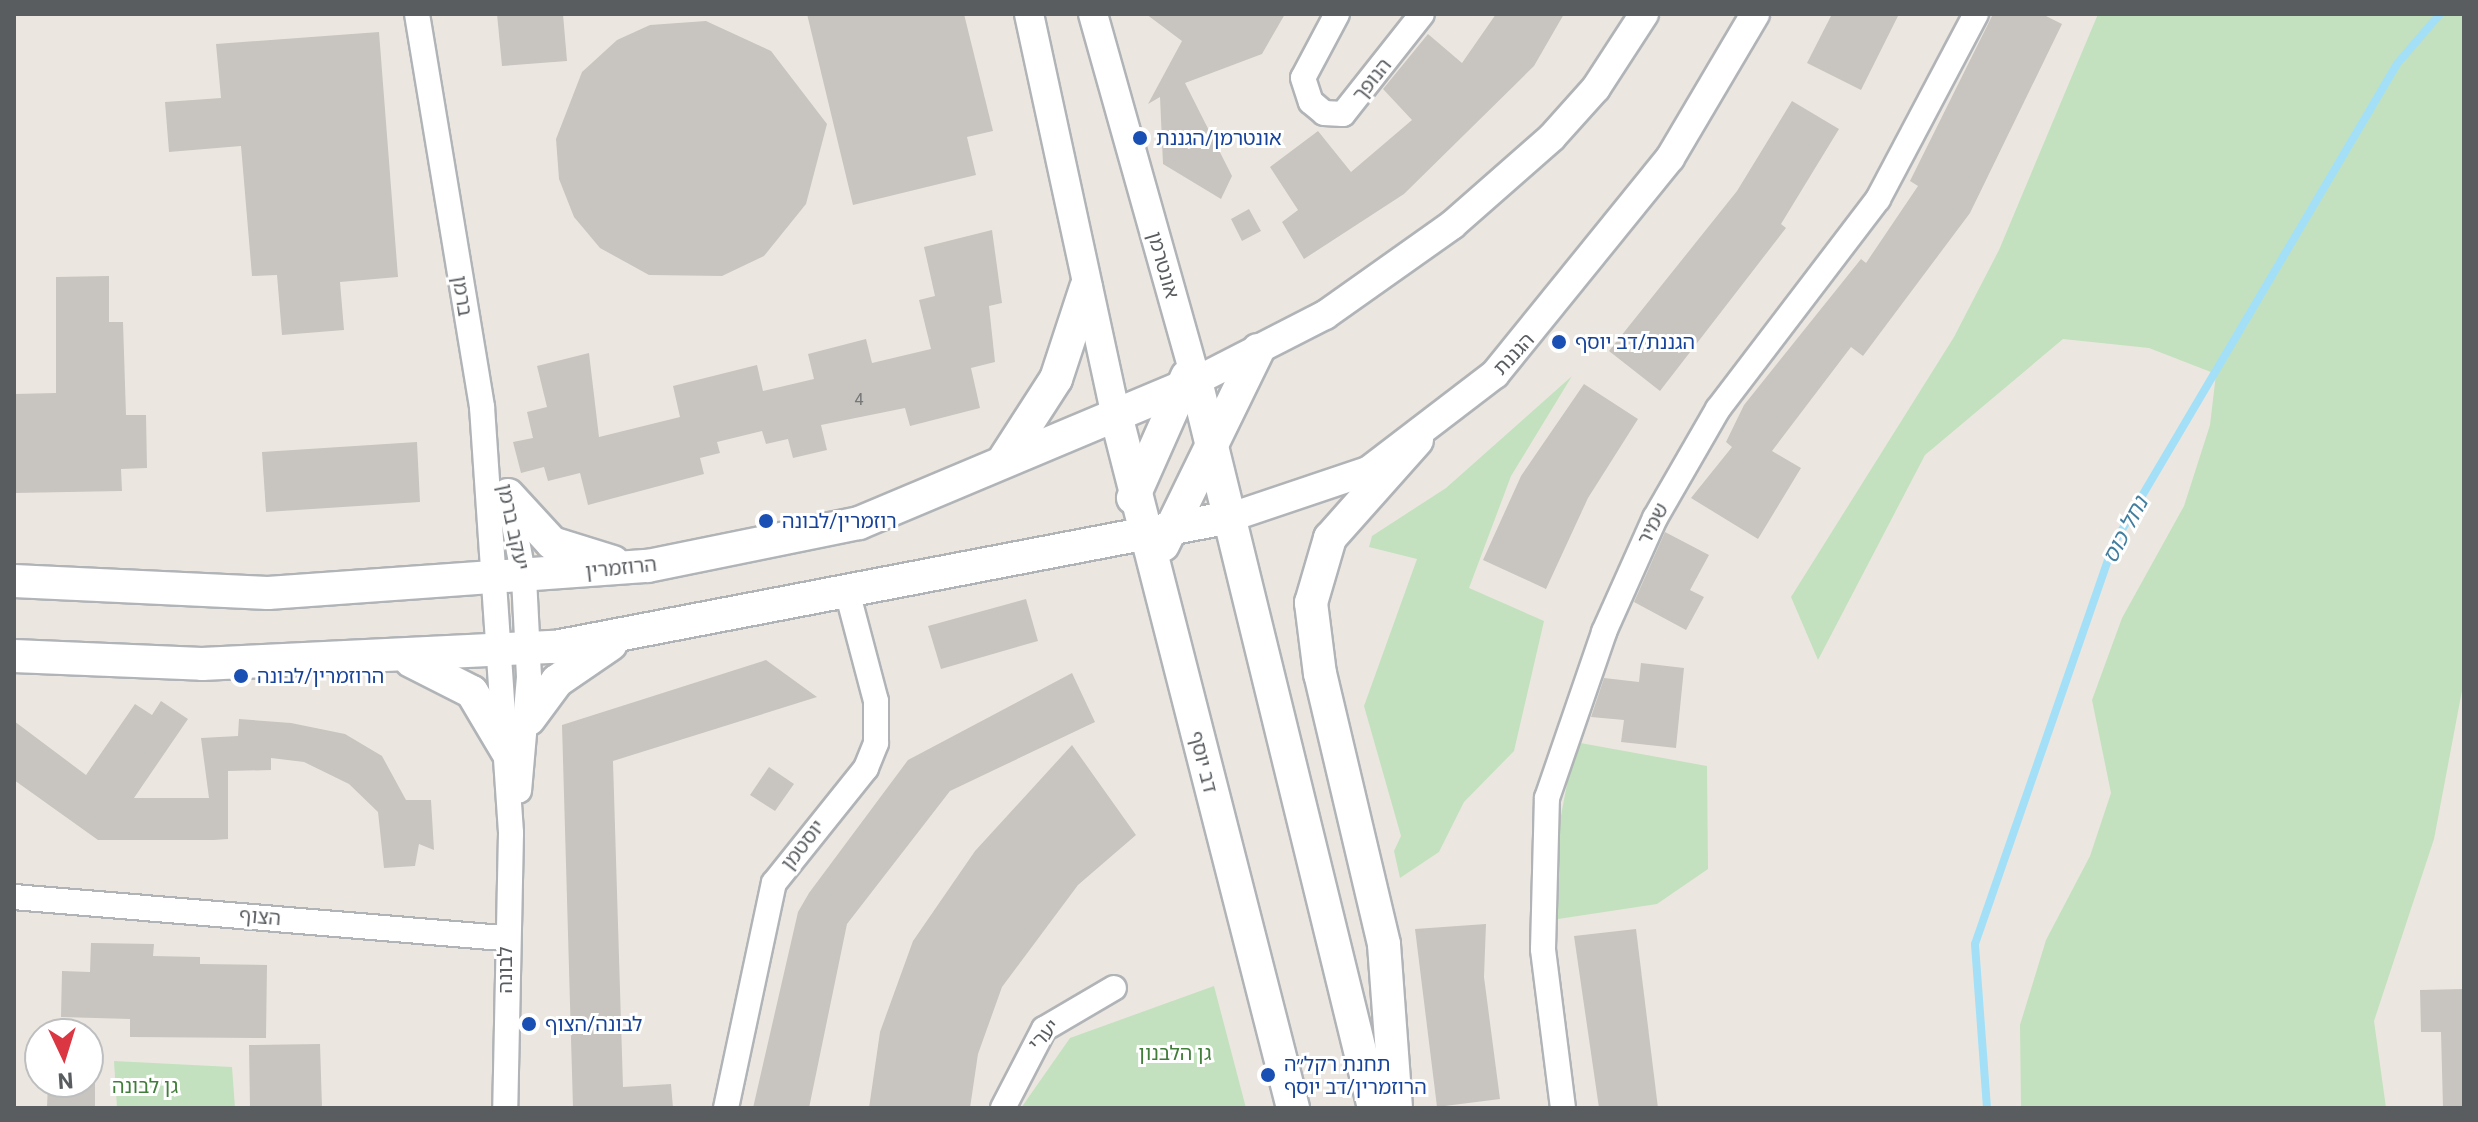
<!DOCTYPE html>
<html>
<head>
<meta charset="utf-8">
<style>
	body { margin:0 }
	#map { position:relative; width:2478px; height:1122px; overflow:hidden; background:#ebe7e0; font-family:Roboto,"Noto Sans Hebrew",sans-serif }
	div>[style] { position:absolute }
	.green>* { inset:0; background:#c3e1be }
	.stream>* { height:8px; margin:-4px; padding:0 4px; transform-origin:4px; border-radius:4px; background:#a3e0f7 }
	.building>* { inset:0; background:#c8c4bf }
	.roads { filter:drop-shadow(2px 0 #b1b4b7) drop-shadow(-2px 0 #b1b4b7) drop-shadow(0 2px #b1b4b7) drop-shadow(0 -2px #b1b4b7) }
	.minor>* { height:24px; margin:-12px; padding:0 12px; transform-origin:12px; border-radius:12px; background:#fff }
	.tertiary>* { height:28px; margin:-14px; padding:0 14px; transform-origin:14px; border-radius:14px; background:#fff }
	.secondary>* { height:32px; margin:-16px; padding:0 16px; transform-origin:16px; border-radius:16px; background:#fff }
	.dots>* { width:22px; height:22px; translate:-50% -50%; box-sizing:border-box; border:4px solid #fff; border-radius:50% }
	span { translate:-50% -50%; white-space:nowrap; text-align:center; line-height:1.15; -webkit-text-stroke:6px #fff; paint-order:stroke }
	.number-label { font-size:16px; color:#757778 }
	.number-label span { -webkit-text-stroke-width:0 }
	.street-label { font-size:20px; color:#595d60 }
	.transit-label { font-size:20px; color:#164399 }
	.left { translate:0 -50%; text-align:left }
	.park-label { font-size:20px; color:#417e3a }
	.water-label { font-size:22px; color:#417d9f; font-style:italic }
	.frame { position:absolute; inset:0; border:16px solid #595d60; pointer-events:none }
	.north { position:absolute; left:24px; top:1018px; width:80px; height:80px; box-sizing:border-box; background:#fff; border:2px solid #bdbebf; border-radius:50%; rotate:176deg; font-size:22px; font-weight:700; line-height:32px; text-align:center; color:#595d60 }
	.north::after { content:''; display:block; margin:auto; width:28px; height:36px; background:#da3743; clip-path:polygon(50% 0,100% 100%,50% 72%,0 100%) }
</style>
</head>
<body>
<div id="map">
	<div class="green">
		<i style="clip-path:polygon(2098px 14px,2464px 14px,2464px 680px,2434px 839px,2374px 1021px,2386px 1108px,2021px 1108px,2020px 1025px,2046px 940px,2090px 856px,2111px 793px,2092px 700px,2122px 618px,2184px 506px,2210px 425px,2216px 374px,2149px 348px,2063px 339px,1925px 455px,1818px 660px,1791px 597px,1954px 337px,1999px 250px)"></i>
		<i style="clip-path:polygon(1572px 376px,1511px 476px,1469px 588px,1544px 621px,1514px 751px,1464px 802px,1439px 852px,1400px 878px,1394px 851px,1401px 836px,1364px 706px,1417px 559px,1369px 547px,1372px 536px,1446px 488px)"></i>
		<i style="clip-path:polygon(1575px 742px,1707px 766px,1708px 869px,1657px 904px,1558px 919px,1559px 826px)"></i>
		<i style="clip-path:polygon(1214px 986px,1246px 1108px,1021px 1108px,1070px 1038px)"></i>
		<i style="clip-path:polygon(114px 1061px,232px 1067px,235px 1108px,117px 1108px)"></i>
	</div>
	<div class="stream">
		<i style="left:1987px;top:1108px;width:164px;rotate:-94.2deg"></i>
		<i style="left:1975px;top:944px;width:422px;rotate:-70.9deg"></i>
		<i style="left:2113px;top:545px;width:559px;rotate:-59.44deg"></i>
		<i style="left:2397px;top:64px;width:66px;rotate:-49.3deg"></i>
	</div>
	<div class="building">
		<i style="clip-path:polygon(497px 14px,563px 14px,567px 61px,502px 66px)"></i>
		<i style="clip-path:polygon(807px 14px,964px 14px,993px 131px,967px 137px,976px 175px,853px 205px)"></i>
		<i style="clip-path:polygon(1146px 14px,1285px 14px,1262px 54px,1185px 83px,1232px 176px,1221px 199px,1163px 164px,1160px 97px,1148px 104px,1182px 41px)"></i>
		<i style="clip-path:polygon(1496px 14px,1564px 14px,1534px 66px,1404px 194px,1304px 259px,1282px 222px,1298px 210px,1270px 167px,1318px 131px,1351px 172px,1412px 120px,1383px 89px,1428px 34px,1462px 63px)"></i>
		<i style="clip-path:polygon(1832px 14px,1899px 14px,1861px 90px,1807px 63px)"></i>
		<i style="clip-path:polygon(1993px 14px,2042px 14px,2062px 24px,1970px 213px,1863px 356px,1851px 347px,1772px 451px,1801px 468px,1758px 539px,1691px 498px,1732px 447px,1726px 442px,1744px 405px,1861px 259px,1866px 263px,1918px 186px,1910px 181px)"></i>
		<i style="clip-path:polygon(706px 21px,771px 51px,827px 124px,806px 204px,764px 256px,722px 276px,649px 275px,600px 248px,574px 217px,559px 179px,556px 139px,582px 72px,617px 40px,650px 25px)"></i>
		<i style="clip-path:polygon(379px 32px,398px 277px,340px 282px,344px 330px,282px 335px,277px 275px,252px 276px,241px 146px,169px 152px,165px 102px,221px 98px,216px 44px)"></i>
		<i style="clip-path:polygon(1792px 101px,1839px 129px,1781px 224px,1786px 228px,1660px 391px,1609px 351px,1737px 191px)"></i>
		<i style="clip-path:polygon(1249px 209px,1261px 231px,1242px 241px,1231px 219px)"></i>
		<i style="clip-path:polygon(992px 230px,1002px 303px,989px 306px,995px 362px,971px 368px,980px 408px,910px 426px,905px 408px,821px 425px,827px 450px,793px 458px,788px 439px,766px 444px,762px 431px,717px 442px,720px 453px,700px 458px,704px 474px,588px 505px,580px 473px,548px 481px,544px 467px,521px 473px,513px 442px,533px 438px,527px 412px,547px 407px,537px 366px,589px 353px,599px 437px,680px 417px,673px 386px,757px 365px,763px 391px,814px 379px,808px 354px,866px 339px,872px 363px,931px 349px,919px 300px,935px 296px,924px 247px)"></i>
		<i style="clip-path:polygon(109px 276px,109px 322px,123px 322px,126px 415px,146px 415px,147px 468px,121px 469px,122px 491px,14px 493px,14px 394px,56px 393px,56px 277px)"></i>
		<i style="clip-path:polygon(1584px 384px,1638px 419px,1588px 498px,1546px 589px,1483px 560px,1521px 476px)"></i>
		<i style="clip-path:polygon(417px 442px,420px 502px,266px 512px,262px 452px)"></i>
		<i style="clip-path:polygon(1665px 532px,1709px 555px,1690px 590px,1704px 597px,1686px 630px,1634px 602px)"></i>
		<i style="clip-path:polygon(1026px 599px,1038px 641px,941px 669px,928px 626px)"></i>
		<i style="clip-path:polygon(766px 660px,817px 697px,613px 761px,623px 1087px,671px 1084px,673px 1108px,573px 1108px,562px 725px)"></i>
		<i style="clip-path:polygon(1641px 663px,1684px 668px,1676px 748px,1621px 742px,1624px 720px,1591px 717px,1604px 678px,1639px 682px)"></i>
		<i style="clip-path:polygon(1072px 673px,1095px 722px,950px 791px,847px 924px,809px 1108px,753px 1108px,798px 912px,809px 893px,908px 760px)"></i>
		<i style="clip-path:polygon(161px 701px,188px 719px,134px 798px,209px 798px,201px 738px,238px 736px,239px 719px,291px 723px,345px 734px,382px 756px,406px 800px,431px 800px,434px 850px,419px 844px,415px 866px,384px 868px,378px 812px,349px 784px,304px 762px,271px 758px,271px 770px,228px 771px,228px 839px,214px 840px,98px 840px,14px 780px,14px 721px,86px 775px,135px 704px,152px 715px)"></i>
		<i style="clip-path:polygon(1072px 745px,1136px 835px,1078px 885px,1002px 987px,978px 1054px,970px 1108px,869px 1108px,880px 1032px,913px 941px,975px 851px)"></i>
		<i style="clip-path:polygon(769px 767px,794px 784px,775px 811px,750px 795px)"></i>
		<i style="clip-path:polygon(1486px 924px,1484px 977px,1500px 1099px,1437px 1107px,1415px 929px)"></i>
		<i style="clip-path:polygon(1636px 929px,1658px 1108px,1599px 1108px,1574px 936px)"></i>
		<i style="clip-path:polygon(91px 943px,154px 944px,153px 956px,200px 957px,200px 964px,267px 965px,266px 1038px,130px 1037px,130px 1019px,61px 1017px,62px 971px,90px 972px)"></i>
		<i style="clip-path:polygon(2464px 989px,2464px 1108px,2443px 1108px,2441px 1032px,2421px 1032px,2420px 990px)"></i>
		<i style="clip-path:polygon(320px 1044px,322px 1108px,250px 1108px,249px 1045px)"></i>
		<i style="clip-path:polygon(48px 1082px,95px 1082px,95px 1108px,47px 1108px)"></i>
	</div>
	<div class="roads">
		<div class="minor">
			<i style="left:417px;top:14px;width:398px;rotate:80.6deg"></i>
			<i style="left:482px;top:407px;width:427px;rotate:86.1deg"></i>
			<i style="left:511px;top:833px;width:275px;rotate:91.2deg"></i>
			<i style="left:1337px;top:14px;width:72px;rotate:118deg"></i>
			<i style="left:1303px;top:78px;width:25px;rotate:72deg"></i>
			<i style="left:1311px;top:102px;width:17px;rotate:40deg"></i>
			<i style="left:1324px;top:113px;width:19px;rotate:3deg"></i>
			<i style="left:1343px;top:114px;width:127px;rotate:-51.7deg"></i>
			<i style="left:509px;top:498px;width:81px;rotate:79.4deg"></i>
			<i style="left:524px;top:578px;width:99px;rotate:87.1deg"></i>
			<i style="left:529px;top:677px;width:114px;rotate:95deg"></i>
			<i style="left:14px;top:897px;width:494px;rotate:4.8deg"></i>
			<i style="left:726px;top:1108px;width:230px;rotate:-78deg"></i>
			<i style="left:774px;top:883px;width:147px;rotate:-51.3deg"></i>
			<i style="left:866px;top:768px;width:27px;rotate:-68deg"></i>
			<i style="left:876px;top:743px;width:42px;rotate:-90deg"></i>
			<i style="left:876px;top:701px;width:110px;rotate:-104.8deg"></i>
			<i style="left:1003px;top:1108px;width:89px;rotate:-62.6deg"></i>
			<i style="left:1044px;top:1029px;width:81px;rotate:-30.4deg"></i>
			<i style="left:1563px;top:1108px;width:160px;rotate:-97.2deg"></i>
			<i style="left:1543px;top:949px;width:151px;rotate:-88.5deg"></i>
			<i style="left:1547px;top:798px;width:176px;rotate:-71deg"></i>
			<i style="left:1604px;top:632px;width:125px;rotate:-65.9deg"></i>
			<i style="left:1655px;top:518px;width:126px;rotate:-60deg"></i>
			<i style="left:1718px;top:409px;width:264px;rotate:-52.7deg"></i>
			<i style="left:1878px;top:199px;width:209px;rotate:-62.1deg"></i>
		</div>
		<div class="tertiary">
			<i style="left:1029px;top:14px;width:410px;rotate:77.8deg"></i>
			<i style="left:1093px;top:14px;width:381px;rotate:74.3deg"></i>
			<i style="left:1196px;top:381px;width:145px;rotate:-27.1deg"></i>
			<i style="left:1325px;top:315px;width:156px;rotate:-35.3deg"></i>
			<i style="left:1452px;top:225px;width:133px;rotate:-41.3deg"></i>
			<i style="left:1552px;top:137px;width:66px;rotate:-48.1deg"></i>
			<i style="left:1596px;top:88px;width:88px;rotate:-57deg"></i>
			<i style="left:1231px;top:517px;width:145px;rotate:-18.6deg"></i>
			<i style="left:1368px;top:471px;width:160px;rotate:-37.4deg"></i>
			<i style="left:1495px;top:374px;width:278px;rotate:-51deg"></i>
			<i style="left:1670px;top:158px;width:167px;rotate:-59.4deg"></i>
		</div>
		<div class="secondary">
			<i style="left:1116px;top:415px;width:715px;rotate:75.67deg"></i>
			<i style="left:1005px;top:458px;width:94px;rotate:-57.2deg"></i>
			<i style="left:1056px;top:379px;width:96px;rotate:-71.8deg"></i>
			<i style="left:508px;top:495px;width:65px;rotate:47.5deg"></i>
			<i style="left:552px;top:543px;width:64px;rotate:17.3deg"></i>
			<i style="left:1133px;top:498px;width:133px;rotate:-66.1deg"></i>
			<i style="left:1163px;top:545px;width:217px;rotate:-64deg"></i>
			<i style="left:14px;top:581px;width:254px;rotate:2.7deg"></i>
			<i style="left:268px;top:593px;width:381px;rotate:-4.1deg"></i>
			<i style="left:648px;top:566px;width:215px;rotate:-11.5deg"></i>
			<i style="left:859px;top:523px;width:366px;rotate:-22.8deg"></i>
			<i style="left:1196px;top:381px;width:748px;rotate:76.24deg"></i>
			<i style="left:14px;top:656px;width:188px;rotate:2.4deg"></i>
			<i style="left:202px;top:664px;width:353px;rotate:-2.8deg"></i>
			<i style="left:555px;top:647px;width:688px;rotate:-10.89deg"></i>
			<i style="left:411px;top:661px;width:68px;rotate:26.9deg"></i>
			<i style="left:472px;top:692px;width:69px;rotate:59.3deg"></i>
			<i style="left:529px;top:719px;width:47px;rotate:-53.6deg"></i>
			<i style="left:557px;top:681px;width:65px;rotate:-34.4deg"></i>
			<i style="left:1396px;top:1108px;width:164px;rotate:-94.2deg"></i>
			<i style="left:1384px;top:944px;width:277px;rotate:-103.3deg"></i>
			<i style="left:1320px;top:674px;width:72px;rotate:-97.2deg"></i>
			<i style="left:1311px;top:603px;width:68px;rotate:-73.7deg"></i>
			<i style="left:1330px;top:538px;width:131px;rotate:-48.4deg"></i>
		</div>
	</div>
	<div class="dots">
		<i style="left:1140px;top:138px;background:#1a4fb4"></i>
		<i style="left:1559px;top:342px;background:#1a4fb4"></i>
		<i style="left:766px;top:521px;background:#1a4fb4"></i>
		<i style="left:241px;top:676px;background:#1a4fb4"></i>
		<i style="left:529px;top:1024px;background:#1a4fb4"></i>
		<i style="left:1268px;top:1075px;background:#1a4fb4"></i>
	</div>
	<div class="number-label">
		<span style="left:859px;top:400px">4</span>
	</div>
	<div class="street-label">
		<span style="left:1372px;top:80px;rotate:-51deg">הנופך</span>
		<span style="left:1163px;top:265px;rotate:74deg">אונטרמן</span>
		<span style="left:462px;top:296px;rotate:81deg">ברמן</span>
		<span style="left:1514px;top:354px;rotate:-47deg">הגננת</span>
		<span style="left:1653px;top:524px;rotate:-63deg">שמיר</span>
		<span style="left:513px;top:527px;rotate:78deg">יעקב ברמן</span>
		<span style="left:621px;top:568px;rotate:-6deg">הרוזמרין</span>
		<span style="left:1203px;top:762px;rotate:76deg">דב יוסף</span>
		<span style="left:803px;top:845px;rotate:-52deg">יוסטמן</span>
		<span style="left:260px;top:917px;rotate:5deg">הצוף</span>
		<span style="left:505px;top:970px;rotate:-90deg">לבונה</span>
		<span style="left:1044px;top:1035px;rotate:-47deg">יערי</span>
	</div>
	<div class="transit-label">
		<span class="left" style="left:1156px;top:138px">אונטרמן/הגננת</span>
		<span class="left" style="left:1575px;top:342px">הגננת/דב יוסף</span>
		<span class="left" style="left:782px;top:521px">רוזמרין/לבונה</span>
		<span class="left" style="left:257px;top:676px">הרוזמרין/לבונה</span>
		<span class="left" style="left:545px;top:1024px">לבונה/הצוף</span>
		<span class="left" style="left:1284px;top:1076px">תחנת רקל״ה<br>הרוזמרין/דב יוסף</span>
	</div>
	<div class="park-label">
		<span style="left:1175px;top:1053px">גן הלבנון</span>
		<span style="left:145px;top:1086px">גן לבונה</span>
	</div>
	<div class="water-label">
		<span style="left:2125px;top:530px;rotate:-62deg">נחל כוס</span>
	</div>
	<div class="frame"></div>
	<div class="north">N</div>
</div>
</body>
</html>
